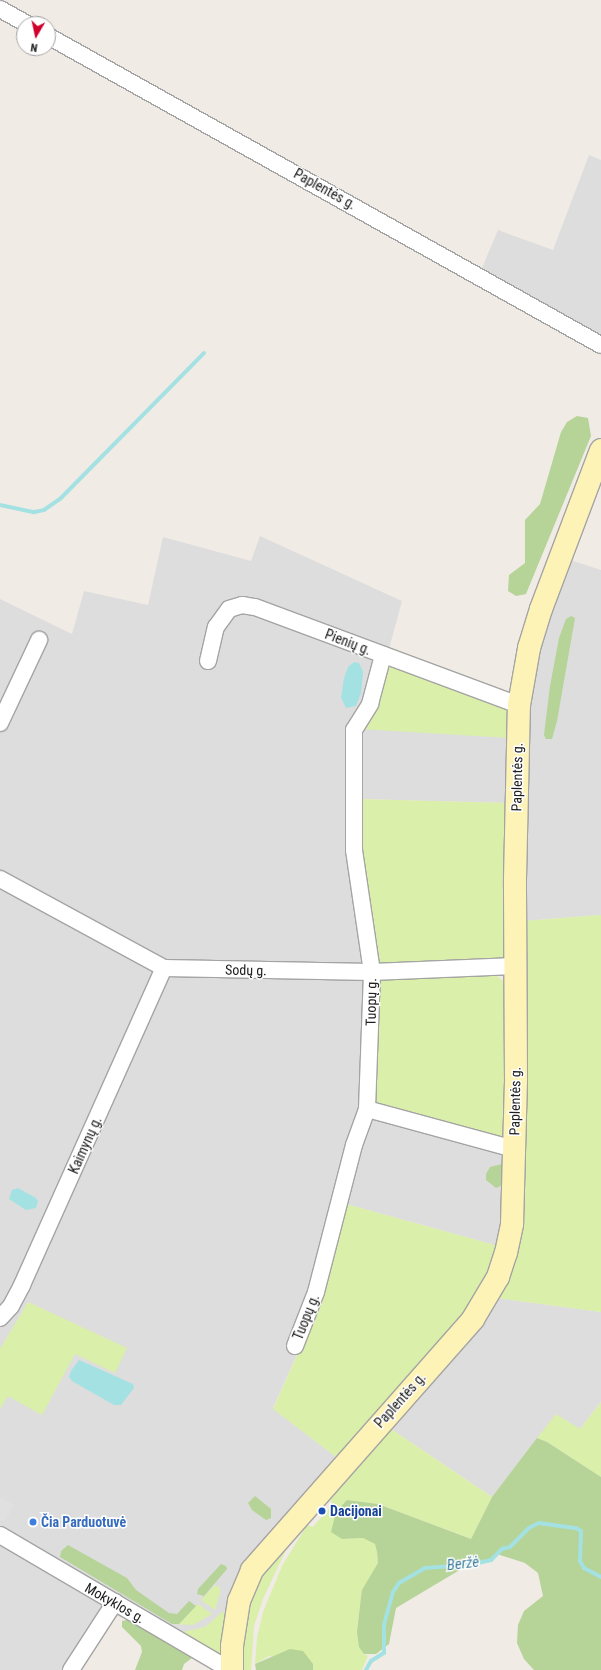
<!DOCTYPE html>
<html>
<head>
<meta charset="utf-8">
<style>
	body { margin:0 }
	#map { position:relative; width:601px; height:1670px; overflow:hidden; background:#f1ebe6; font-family:"Roboto Condensed",sans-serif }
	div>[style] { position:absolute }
	.residential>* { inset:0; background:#dedddd }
	.grass>* { inset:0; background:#daefa9 }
	.forest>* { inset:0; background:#b6d398 }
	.parking>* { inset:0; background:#e0e0e0 }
	.water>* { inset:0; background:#a4e1e2 }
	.stream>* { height:4px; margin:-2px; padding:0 2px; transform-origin:2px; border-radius:2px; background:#a4e1e2 }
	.roads { filter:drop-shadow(1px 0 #a4a4a4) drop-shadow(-1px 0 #a4a4a4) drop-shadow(0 1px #a4a4a4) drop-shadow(0 -1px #a4a4a4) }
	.minor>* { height:16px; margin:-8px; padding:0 8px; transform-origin:8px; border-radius:8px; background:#fff }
	.secondary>* { height:22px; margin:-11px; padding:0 11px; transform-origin:11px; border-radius:11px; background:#fef3b7 }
	.dots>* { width:11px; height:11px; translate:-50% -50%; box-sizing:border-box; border:2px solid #fff; border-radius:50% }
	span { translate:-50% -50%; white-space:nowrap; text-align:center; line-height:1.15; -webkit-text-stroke:3px #fff; paint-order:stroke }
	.street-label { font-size:14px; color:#202020 }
	.transit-label { font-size:14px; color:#164399; font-weight:700 }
	.left { translate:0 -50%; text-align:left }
	.shop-label { font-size:14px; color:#366cbe; font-weight:700 }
	.water-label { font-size:15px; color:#3a7b97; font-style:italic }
	.north { position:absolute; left:16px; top:16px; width:40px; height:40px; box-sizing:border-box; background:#fff; border:1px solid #a6a6a6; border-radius:50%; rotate:189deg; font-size:11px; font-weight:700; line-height:16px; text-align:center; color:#202020 }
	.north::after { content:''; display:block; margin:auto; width:14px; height:18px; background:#d0002c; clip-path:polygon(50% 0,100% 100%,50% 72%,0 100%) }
</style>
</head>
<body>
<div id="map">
	<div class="residential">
		<i style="clip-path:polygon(589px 155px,601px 160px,601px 345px,479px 275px,498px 230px,553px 250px)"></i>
		<i style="clip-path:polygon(260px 536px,402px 601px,386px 660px,510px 738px,508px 803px,358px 799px,509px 1152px,502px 1247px,346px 1204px,311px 1324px,273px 1408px,336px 1457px,296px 1504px,228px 1602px,223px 1631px,222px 1670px,213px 1670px,136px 1622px,118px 1616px,113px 1617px,77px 1670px,0 1670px,0 599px,72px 634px,84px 591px,148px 605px,163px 537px,251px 561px)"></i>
		<i style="clip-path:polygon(567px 559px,601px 570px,601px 915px,523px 921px,524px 785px,531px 693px,537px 654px)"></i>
		<i style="clip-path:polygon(497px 1298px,601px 1312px,601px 1402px,580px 1429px,556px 1415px,492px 1497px,388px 1427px)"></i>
	</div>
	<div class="grass">
		<i style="clip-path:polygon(386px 660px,511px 706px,510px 738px,360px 729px)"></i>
		<i style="clip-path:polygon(358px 799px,508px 803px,504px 956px,499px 960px,376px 964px,365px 883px)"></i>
		<i style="clip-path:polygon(601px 915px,601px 1312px,497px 1298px,512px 1272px,519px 1243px,523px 921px)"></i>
		<i style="clip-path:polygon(494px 974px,502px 980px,506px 989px,509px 1152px,377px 1116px,375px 1096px,378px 978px)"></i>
		<i style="clip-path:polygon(346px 1204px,502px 1247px,477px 1300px,428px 1360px,336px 1457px,273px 1409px,311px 1324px)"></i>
		<i style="clip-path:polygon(28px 1302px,127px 1348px,115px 1373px,75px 1354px,42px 1415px,8px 1396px,0 1409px,0 1349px)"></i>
		<i style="clip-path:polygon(601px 1402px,601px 1477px,547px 1442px,537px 1438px,556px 1414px,580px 1429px)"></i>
		<i style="clip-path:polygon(388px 1427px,492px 1497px,471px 1539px,378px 1504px,347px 1500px,342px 1539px,363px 1538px,375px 1544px,377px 1552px,378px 1563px,361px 1597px,357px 1632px,364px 1654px,368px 1656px,362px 1670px,313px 1670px,313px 1664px,269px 1656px,255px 1664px,257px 1638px,263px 1612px,282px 1566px,307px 1525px,313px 1527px,332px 1505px,330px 1496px)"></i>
		<i style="clip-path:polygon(304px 1525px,285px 1552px,263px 1599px,254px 1626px,251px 1670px,241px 1670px,247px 1612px,253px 1594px,266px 1568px)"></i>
		<i style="clip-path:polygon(215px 1585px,220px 1588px,220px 1593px,215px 1610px,201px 1600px)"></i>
		<i style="clip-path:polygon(198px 1604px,212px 1614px,193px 1625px,172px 1624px,179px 1624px)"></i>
		<i style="clip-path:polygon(222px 1612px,225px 1613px,222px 1658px,182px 1632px,205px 1627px)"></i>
	</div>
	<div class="forest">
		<i style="clip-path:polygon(577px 416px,588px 418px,591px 436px,526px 594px,516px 596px,508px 591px,509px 575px,525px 563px,525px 520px,540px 504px,561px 432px,567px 422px)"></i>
		<i style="clip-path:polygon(571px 616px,575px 618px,557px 721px,552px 739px,546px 739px,544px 735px,550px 686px,559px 638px,566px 619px)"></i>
		<i style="clip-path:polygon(502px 1164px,506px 1170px,505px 1184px,496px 1188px,486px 1180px,486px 1174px,490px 1167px)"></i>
		<i style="clip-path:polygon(537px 1438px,547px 1442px,601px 1477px,601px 1670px,534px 1670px,524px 1659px,517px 1643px,518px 1625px,524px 1611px,543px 1596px,538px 1573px,525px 1563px,497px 1554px,491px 1560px,468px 1565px,396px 1608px,389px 1644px,376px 1654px,364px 1654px,359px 1647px,357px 1632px,361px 1597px,362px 1590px,378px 1563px,377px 1552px,375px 1544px,363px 1538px,342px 1539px,331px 1532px,336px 1512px,347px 1500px,378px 1504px,471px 1539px,492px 1497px)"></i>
		<i style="clip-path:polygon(255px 1496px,271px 1509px,271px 1518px,266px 1520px,252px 1510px,248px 1503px)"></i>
		<i style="clip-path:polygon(68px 1545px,127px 1578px,136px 1590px,169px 1613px,177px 1614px,189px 1601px,196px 1606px,179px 1624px,172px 1624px,60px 1557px,61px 1551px)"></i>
		<i style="clip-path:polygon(221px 1564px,226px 1566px,227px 1569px,204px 1596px,197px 1594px,198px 1589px)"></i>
		<i style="clip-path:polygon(127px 1620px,136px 1622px,192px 1658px,184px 1664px,182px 1670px,135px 1670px,142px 1652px,141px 1646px,122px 1627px,122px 1621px)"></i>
		<i style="clip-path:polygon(290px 1649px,303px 1651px,313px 1664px,313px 1670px,256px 1670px,255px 1664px)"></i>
	</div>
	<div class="parking">
		<i style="clip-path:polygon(0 1497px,14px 1505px,6px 1520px,0 1521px)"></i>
	</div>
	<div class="water">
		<i style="clip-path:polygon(354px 662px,359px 663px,363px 672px,361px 693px,356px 706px,346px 708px,341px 697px,344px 678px,348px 667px)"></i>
		<i style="clip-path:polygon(18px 1188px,36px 1198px,38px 1201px,36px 1208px,26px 1210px,9px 1199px,12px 1190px)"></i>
		<i style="clip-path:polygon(79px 1360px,133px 1384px,134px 1388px,121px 1405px,114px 1405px,72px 1381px,69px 1377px,71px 1371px)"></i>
	</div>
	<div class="stream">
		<i style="left:0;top:505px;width:35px;rotate:12deg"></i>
		<i style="left:34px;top:512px;width:10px;rotate:-11deg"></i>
		<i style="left:44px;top:510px;width:19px;rotate:-35deg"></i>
		<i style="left:60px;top:499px;width:205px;rotate:-45.4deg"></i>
		<i style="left:366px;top:1670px;width:10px;rotate:-61deg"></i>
		<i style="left:371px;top:1661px;width:15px;rotate:-32deg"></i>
		<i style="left:384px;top:1653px;width:28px;rotate:-90deg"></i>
		<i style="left:384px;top:1625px;width:34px;rotate:-75deg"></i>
		<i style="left:393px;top:1592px;width:11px;rotate:-56deg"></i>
		<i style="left:399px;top:1583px;width:30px;rotate:-30deg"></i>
		<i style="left:425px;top:1568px;width:43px;rotate:-4deg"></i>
		<i style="left:468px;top:1565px;width:24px;rotate:-12deg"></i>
		<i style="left:491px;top:1560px;width:16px;rotate:-45deg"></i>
		<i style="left:502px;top:1549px;width:8px;rotate:-14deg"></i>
		<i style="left:510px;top:1547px;width:27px;rotate:-45deg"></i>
		<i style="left:529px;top:1528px;width:11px;rotate:-27deg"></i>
		<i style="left:539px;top:1523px;width:37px;rotate:8deg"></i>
		<i style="left:576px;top:1528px;width:6px;rotate:31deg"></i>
		<i style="left:581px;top:1531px;width:30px;rotate:92deg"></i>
		<i style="left:580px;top:1561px;width:8px;rotate:60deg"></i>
		<i style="left:584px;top:1568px;width:19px;rotate:28deg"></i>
	</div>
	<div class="roads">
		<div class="minor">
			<i style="left:0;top:9px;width:31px;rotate:29deg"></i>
			<i style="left:48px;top:36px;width:633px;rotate:29.2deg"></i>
			<i style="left:208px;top:661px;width:35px;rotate:-77deg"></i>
			<i style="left:216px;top:627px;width:22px;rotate:-54deg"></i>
			<i style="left:229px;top:609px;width:14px;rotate:-17deg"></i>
			<i style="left:242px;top:605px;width:13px;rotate:9deg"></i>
			<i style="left:255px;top:607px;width:282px;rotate:20.4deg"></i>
			<i style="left:0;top:723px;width:92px;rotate:-64.8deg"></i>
			<i style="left:0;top:879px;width:187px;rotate:28.5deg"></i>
			<i style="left:164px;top:968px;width:208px;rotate:1.1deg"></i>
			<i style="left:372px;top:972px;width:143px;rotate:-2.4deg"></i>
			<i style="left:367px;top:1109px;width:152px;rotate:15.2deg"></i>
			<i style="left:0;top:1318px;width:16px;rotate:-47deg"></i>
			<i style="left:11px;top:1306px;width:24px;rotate:-62deg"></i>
			<i style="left:22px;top:1285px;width:347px;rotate:-65.9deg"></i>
			<i style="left:295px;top:1346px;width:58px;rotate:-68.7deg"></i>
			<i style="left:316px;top:1292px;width:152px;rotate:-75.5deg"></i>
			<i style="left:354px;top:1145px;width:38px;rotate:-70deg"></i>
			<i style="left:367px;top:1109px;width:137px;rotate:-87.9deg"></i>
			<i style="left:372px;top:972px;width:123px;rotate:-98.4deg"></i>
			<i style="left:354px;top:850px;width:120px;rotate:-90deg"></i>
			<i style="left:354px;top:730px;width:31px;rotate:-58deg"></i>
			<i style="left:370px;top:704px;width:51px;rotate:-75.1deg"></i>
			<i style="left:0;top:1535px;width:267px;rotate:30.4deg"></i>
			<i style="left:71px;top:1670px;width:81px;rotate:-57.1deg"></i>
		</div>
		<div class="secondary">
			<i style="left:232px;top:1670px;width:24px;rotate:-90deg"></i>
			<i style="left:232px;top:1646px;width:46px;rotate:-81.2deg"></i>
			<i style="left:239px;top:1601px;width:34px;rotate:-67deg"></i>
			<i style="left:252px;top:1570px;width:334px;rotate:-48.6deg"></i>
			<i style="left:473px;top:1319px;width:49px;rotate:-59.2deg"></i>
			<i style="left:498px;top:1277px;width:25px;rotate:-72deg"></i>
			<i style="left:506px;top:1253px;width:30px;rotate:-78deg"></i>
			<i style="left:512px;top:1224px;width:144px;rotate:-88.4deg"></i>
			<i style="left:516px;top:1080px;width:201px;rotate:-90.3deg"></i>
			<i style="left:515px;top:879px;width:174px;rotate:-88.7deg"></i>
			<i style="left:519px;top:705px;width:58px;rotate:-80deg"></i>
			<i style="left:529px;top:648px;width:41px;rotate:-72.9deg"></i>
			<i style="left:541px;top:609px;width:170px;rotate:-69.3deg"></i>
		</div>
	</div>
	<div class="dots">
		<i style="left:322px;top:1511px;background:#1a4fb4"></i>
		<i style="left:33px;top:1522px;background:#3f7fe0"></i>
	</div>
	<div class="street-label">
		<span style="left:325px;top:189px;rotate:29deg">Paplentės g.</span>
		<span style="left:348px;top:642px;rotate:21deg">Pienių g.</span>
		<span style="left:517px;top:777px;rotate:-89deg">Paplentės g.</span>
		<span style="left:246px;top:970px;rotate:1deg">Sodų g.</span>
		<span style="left:371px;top:1002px;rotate:-89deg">Tuopų g.</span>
		<span style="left:515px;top:1101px;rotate:-89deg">Paplentės g.</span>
		<span style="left:85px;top:1145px;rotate:-66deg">Kaimynų g.</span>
		<span style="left:306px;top:1317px;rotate:-68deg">Tuopų g.</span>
		<span style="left:400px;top:1400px;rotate:-48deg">Paplentės g.</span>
		<span style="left:115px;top:1603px;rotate:30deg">Mokyklos g.</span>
	</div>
	<div class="transit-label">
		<span class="left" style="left:330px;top:1511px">Dacijonai</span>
	</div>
	<div class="shop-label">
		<span class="left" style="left:41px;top:1522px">Čia Parduotuvė</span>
	</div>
	<div class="water-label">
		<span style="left:463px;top:1564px;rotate:-7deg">Beržė</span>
	</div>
	<div class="north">N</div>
</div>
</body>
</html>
